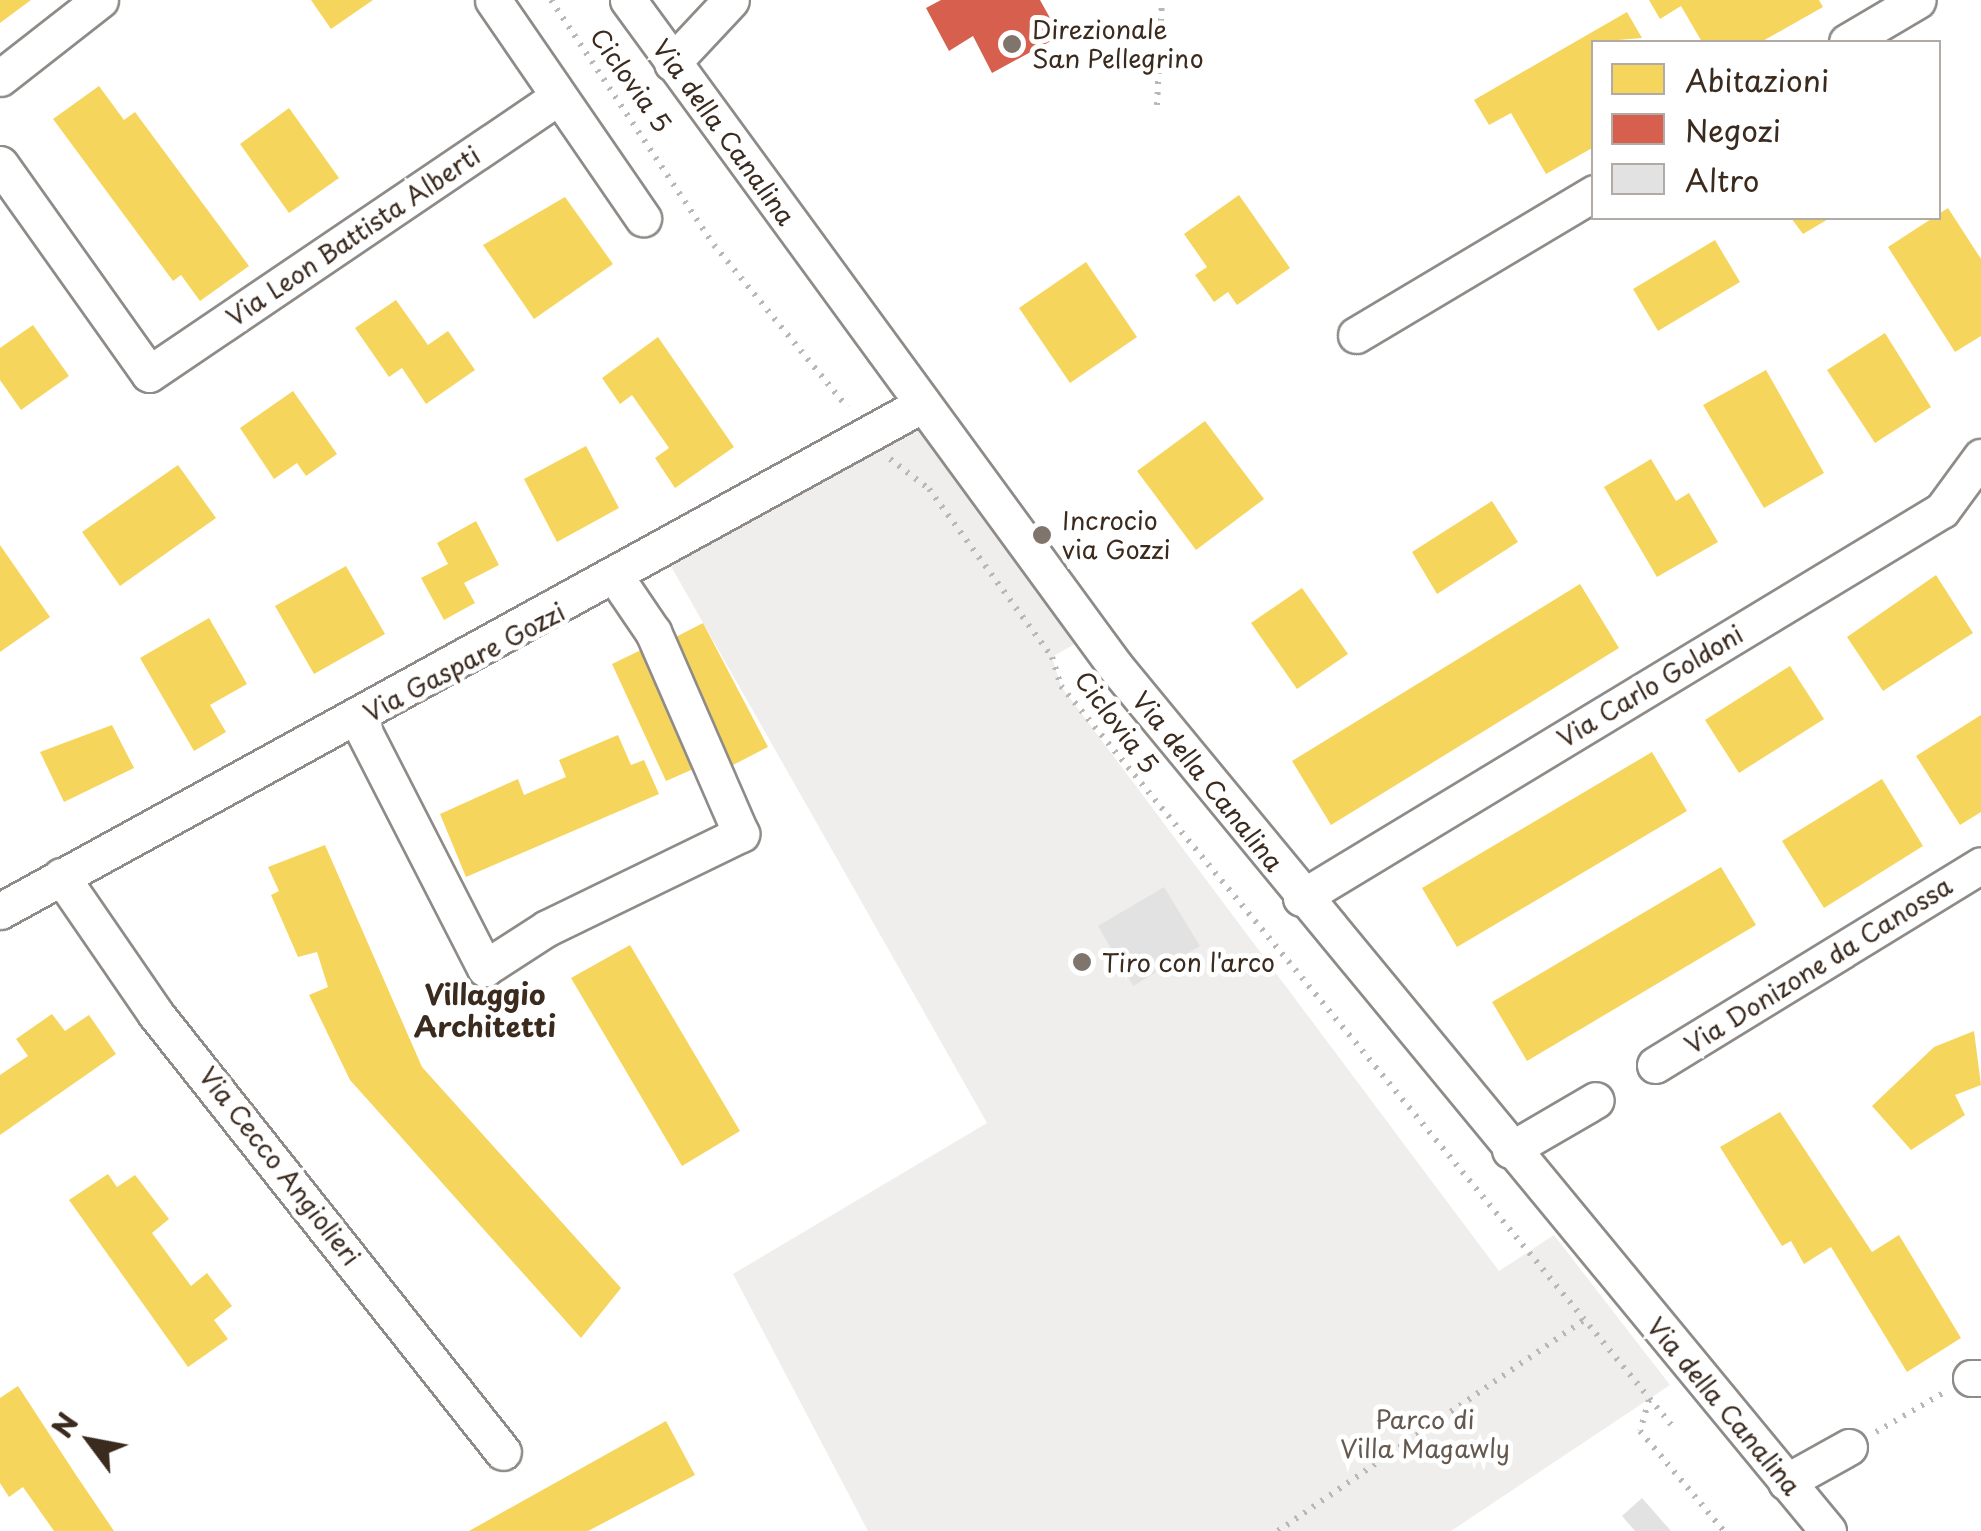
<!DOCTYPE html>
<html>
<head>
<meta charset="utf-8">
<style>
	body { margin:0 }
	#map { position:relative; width:1981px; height:1531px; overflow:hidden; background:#fff; font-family:"Playpen Sans",sans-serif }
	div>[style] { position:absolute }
	.green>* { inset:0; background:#efeeed }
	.homes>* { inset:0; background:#f6d55c }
	.shops>* { inset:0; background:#d6604d }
	.building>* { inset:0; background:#e3e2e2 }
	.path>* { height:6px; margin-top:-3px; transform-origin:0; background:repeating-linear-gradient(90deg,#b9b8b6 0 2.5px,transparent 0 10.5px) }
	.roads { filter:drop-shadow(2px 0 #8e8b88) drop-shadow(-2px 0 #8e8b88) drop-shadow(0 2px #8e8b88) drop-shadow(0 -2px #8e8b88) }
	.minor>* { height:35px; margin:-17.5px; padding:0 17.5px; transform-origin:17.5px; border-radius:17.5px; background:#fff }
	.dots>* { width:28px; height:28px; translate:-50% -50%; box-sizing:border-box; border:5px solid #fff; border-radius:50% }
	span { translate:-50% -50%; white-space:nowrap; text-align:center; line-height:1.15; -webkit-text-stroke:10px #fff; paint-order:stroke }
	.poi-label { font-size:25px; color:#3b2a1e }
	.left { translate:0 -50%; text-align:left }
	.street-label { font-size:25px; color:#3b2a1e }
	.park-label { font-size:25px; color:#65584e }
	.neighbourhood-label { font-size:28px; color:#3b2a1e; font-weight:700 }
	.legend { position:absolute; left:1591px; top:40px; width:350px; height:180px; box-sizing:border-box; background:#fff; border:2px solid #b1aaa5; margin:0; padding:12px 18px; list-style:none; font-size:30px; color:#3b2a1e }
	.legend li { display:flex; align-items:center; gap:20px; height:50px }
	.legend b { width:50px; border:2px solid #b1aaa5 }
	.north { position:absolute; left:40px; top:1391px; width:100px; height:100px; -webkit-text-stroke:8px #fff; paint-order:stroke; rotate:302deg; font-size:28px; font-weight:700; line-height:40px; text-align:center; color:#3b2a1e }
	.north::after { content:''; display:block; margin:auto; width:35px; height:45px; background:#3b2a1e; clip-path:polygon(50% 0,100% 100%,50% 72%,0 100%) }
</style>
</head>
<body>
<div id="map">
	<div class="green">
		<i style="clip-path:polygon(923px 404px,1092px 634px,1052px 657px,1061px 686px,1499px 1271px,1554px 1235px,1670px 1385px,1451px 1531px,868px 1531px,733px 1274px,987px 1123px,664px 554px)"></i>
	</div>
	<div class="homes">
		<i style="clip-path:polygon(0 0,31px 0,0 23px)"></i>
		<i style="clip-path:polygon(311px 0,373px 0,331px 29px)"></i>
		<i style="clip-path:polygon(1649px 0,1819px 0,1823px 7px,1761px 42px,1702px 42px,1681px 6px,1660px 19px)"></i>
		<i style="clip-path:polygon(1627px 12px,1642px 38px,1594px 42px,1594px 147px,1546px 174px,1511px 113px,1489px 125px,1474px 100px)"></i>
		<i style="clip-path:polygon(99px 86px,124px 120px,135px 112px,249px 266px,200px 301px,181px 275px,173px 281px,53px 119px)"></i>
		<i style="clip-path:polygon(289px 108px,339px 178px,289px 213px,240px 144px)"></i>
		<i style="clip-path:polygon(1239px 195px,1290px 268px,1237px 305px,1228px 292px,1214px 302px,1195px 275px,1207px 267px,1184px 234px)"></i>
		<i style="clip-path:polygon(565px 197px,613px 264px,534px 319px,483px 245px)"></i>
		<i style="clip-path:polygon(1948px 208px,1981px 259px,1981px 336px,1955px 352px,1888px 247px)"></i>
		<i style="clip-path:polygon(1791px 218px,1830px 218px,1803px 234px)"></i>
		<i style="clip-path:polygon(1715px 240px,1740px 282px,1658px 331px,1633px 289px)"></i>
		<i style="clip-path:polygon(1086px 262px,1137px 337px,1070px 383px,1019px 308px)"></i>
		<i style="clip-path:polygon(396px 300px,428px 345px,448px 331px,475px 370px,426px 404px,402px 368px,389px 377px,355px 328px)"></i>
		<i style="clip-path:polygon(33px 325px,69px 376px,21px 410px,0 380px,0 348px)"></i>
		<i style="clip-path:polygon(1885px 333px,1931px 407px,1875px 443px,1827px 370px)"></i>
		<i style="clip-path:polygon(658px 337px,734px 447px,675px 488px,655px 458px,669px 448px,632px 395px,620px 404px,602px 378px)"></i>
		<i style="clip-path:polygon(1766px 370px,1824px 473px,1764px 508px,1703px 405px)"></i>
		<i style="clip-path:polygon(293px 391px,337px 454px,306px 476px,297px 463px,274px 479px,240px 428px)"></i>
		<i style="clip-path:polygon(1205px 421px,1264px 499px,1196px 550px,1137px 471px)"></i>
		<i style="clip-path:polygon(586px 446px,619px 508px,557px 542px,524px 479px)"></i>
		<i style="clip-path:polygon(1651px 459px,1676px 501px,1689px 493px,1718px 542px,1657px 577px,1604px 487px)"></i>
		<i style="clip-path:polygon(178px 465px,216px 518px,120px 586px,82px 532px)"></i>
		<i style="clip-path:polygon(1492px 501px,1518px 542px,1437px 594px,1412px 552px)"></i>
		<i style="clip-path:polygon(476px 521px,499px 565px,464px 583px,475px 603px,444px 620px,421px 578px,448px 564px,437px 543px)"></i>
		<i style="clip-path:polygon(0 545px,50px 617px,0 652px)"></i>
		<i style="clip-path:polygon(346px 566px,385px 634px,314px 674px,275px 606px)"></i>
		<i style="clip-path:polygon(1936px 575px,1973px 633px,1883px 691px,1847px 637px)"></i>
		<i style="clip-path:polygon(1580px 584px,1619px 648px,1331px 825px,1292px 761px)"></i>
		<i style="clip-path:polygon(1302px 588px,1348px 654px,1297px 689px,1251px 623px)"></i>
		<i style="clip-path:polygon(209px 618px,247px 684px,210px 705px,226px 732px,194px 751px,140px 658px)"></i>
		<i style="clip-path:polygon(703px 623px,768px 747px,733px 765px,668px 641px)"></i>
		<i style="clip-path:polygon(643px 649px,698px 767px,666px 781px,612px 664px)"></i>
		<i style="clip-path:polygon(1790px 666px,1824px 719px,1739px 773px,1705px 720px)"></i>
		<i style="clip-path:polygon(1981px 715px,1981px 812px,1960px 825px,1916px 756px)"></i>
		<i style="clip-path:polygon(112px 725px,134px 768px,64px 802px,40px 752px)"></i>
		<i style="clip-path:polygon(618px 735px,631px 765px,644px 760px,659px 794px,466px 877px,440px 814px,518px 779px,524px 795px,566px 777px,559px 760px)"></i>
		<i style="clip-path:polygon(1652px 752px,1687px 811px,1457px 947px,1422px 888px)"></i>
		<i style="clip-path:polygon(1882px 779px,1923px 846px,1824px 908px,1782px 841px)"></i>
		<i style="clip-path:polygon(325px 845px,422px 1067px,621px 1288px,581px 1338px,350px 1080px,309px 995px,328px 987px,317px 952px,298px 957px,271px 895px,279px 891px,268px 867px)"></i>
		<i style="clip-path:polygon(1721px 867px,1756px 925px,1527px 1061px,1492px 1002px)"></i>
		<i style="clip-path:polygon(630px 945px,740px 1131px,682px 1166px,571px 978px)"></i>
		<i style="clip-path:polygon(52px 1014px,65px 1031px,89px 1015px,116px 1054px,0 1135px,0 1075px,28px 1056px,16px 1039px)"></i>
		<i style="clip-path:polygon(1974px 1031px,1981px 1085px,1955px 1095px,1965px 1115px,1911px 1150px,1872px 1106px,1934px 1047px)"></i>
		<i style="clip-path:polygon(1780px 1112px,1872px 1252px,1899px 1235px,1961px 1338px,1907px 1372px,1831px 1247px,1804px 1264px,1791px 1241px,1782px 1246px,1720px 1147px)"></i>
		<i style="clip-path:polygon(108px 1174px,117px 1187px,135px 1175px,169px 1219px,152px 1233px,191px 1286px,207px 1273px,232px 1306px,214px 1320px,228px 1339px,188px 1367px,69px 1200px)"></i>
		<i style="clip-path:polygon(18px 1386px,76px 1475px,114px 1531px,54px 1531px,23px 1487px,9px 1497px,0 1483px,0 1398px)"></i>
		<i style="clip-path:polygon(666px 1421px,695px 1475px,588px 1531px,469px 1531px)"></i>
	</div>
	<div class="shops">
		<i style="clip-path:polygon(941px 0,1040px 0,1060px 36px,992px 73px,973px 36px,949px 51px,926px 8px)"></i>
	</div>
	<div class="building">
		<i style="clip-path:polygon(1164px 887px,1200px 946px,1133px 986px,1098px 926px)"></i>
		<i style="clip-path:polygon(1642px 1498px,1671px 1531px,1635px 1531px,1622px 1516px)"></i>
	</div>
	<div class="path">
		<i style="left:551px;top:0;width:294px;rotate:56.4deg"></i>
		<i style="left:714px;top:245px;width:210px;rotate:50.6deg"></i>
		<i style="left:1157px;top:105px;width:105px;rotate:-87.3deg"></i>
		<i style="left:890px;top:459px;width:49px;rotate:37.6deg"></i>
		<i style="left:929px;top:489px;width:208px;rotate:53.8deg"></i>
		<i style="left:1052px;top:657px;width:30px;rotate:73deg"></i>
		<i style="left:1061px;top:686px;width:962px;rotate:50.44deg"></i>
		<i style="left:1649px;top:1400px;width:32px;rotate:106deg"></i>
		<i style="left:1640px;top:1431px;width:131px;rotate:50deg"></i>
		<i style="left:1876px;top:1432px;width:78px;rotate:-30.2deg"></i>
		<i style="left:1278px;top:1531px;width:372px;rotate:-34.6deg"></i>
	</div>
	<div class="roads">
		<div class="minor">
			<i style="left:493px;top:0;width:265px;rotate:55.5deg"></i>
			<i style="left:628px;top:0;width:825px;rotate:53.82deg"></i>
			<i style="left:1115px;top:666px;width:1121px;rotate:50.5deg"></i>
			<i style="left:1847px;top:42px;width:82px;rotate:-30.6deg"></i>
			<i style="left:672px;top:63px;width:86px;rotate:-46.9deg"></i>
			<i style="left:0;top:78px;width:127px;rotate:-38deg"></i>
			<i style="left:0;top:164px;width:257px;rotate:54.6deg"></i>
			<i style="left:149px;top:374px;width:493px;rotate:-34.1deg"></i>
			<i style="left:1356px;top:335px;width:277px;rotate:-30.8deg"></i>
			<i style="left:358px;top:720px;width:279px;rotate:62.9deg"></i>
			<i style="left:485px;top:968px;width:74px;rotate:-32.8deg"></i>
			<i style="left:547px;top:928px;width:216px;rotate:-25.9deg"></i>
			<i style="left:741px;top:834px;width:220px;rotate:-113.5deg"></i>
			<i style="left:653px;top:632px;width:64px;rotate:-124.2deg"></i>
			<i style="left:61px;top:876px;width:166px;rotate:55.5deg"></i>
			<i style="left:155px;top:1013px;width:560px;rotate:51.6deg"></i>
			<i style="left:1301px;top:898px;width:749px;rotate:-31.19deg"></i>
			<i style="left:1942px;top:510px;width:66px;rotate:-53.7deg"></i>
			<i style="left:0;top:911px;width:1053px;rotate:-28.78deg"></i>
			<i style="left:1655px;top:1065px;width:382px;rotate:-31.5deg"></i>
			<i style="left:1510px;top:1150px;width:99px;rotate:-30.2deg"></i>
			<i style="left:1971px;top:1378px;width:10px"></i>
			<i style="left:1786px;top:1482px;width:72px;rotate:-29.1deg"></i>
		</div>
	</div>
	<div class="dots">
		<i style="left:1012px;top:44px;background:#80756d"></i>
		<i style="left:1042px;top:535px;background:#80756d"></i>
		<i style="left:1082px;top:962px;background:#80756d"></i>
	</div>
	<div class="poi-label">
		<span class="left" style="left:1032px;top:44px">Direzionale<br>San Pellegrino</span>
		<span class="left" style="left:1062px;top:535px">Incrocio<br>via Gozzi</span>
		<span class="left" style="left:1102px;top:962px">Tiro con l'arco</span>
	</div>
	<div class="street-label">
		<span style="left:631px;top:80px;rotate:55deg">Ciclovia 5</span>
		<span style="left:724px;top:132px;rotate:54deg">Via della Canalina</span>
		<span style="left:353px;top:236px;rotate:-34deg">Via Leon Battista Alberti</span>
		<span style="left:464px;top:662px;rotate:-28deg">Via Gaspare Gozzi</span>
		<span style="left:1650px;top:686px;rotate:-31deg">Via Carlo Goldoni</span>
		<span style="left:1117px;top:722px;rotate:53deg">Ciclovia 5</span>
		<span style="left:1208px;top:781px;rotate:51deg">Via della Canalina</span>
		<span style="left:1818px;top:965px;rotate:-32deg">Via Donizone da Canossa</span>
		<span style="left:280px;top:1166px;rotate:52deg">Via Cecco Angiolieri</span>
		<span style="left:1724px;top:1406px;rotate:50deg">Via della Canalina</span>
	</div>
	<div class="park-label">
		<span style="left:1425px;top:1434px">Parco di<br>Villa Magawly</span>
	</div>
	<div class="neighbourhood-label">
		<span style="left:485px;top:1010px">Villaggio<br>Architetti</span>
	</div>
	<ul class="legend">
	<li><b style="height:28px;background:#f6d55c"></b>Abitazioni</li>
	<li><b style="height:28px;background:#d6604d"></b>Negozi</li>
	<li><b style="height:28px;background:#e3e2e2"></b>Altro</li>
	</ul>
	<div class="north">N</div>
</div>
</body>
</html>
